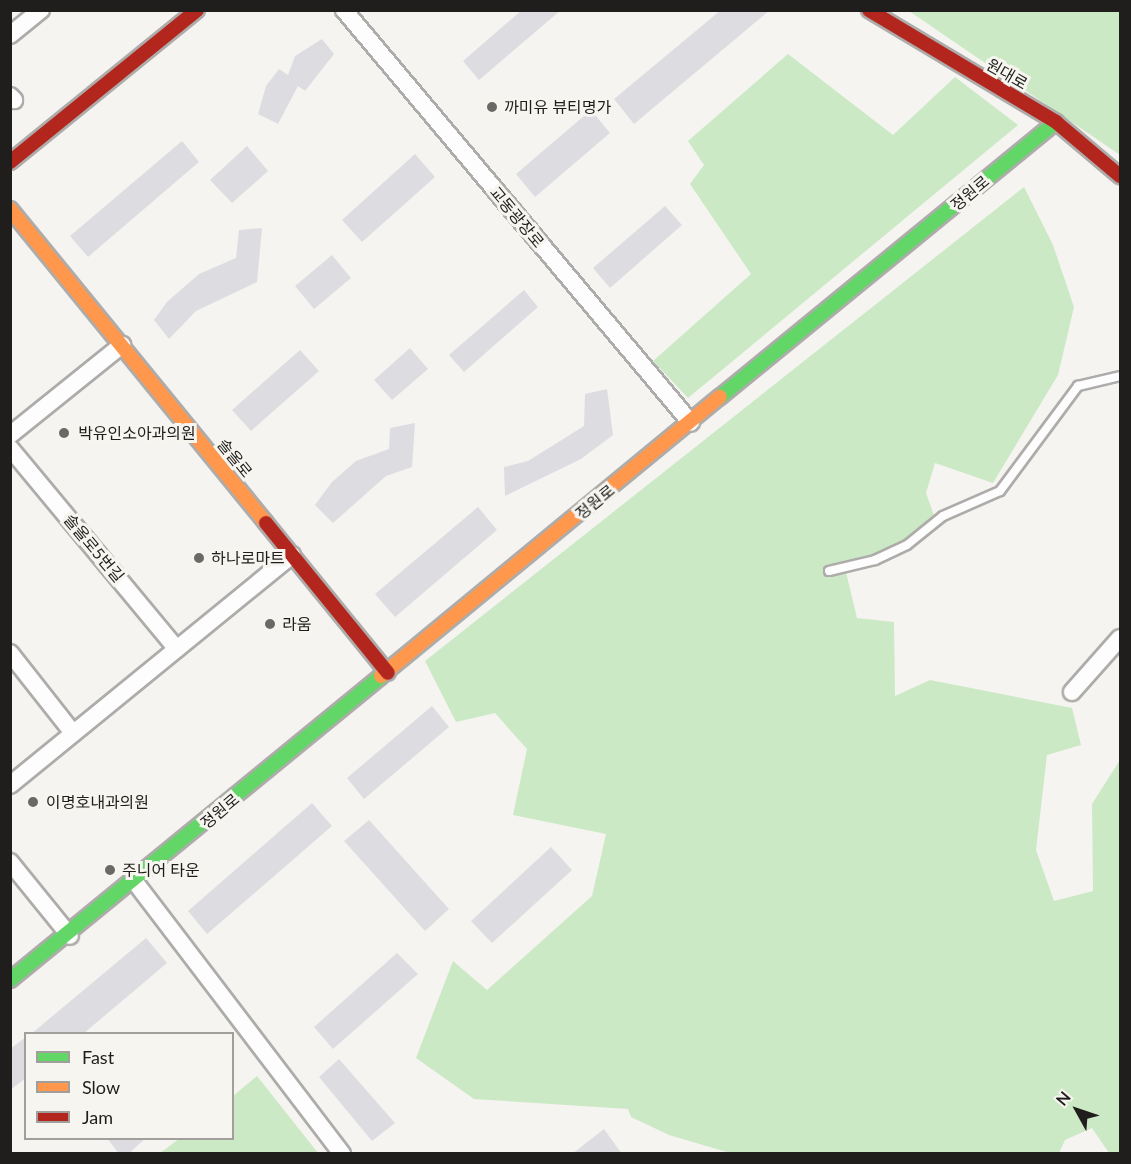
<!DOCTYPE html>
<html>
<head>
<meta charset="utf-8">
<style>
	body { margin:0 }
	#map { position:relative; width:1131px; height:1164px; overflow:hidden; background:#f5f4f1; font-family:Lato,"Noto Sans KR",sans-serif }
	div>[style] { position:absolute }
	.green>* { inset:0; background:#cce9c5 }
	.building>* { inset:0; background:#dddde1 }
	.roads { filter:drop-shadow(2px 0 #aeacaa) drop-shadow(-2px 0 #aeacaa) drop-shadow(0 2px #aeacaa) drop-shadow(0 -2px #aeacaa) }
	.lane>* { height:8px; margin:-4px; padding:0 4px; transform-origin:4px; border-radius:4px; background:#fefdfd }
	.street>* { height:16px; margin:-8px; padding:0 8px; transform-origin:8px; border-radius:8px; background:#fefdfd }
	.fast>* { height:14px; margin:-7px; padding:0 7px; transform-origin:7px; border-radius:7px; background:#63d668 }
	.slow>* { height:14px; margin:-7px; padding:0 7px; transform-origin:7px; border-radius:7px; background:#ff974d }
	.jam>* { height:14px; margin:-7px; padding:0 7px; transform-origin:7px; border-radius:7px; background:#b3261e }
	.dots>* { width:16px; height:16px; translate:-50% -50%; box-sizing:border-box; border:3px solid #f7f5ef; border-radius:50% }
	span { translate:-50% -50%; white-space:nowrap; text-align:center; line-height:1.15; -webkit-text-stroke:6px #f7f5ef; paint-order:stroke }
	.street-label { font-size:16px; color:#1f1e1c }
	.poi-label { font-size:16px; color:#1f1e1c }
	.left { translate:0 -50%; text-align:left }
	.frame { position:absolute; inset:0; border:12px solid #1f1e1c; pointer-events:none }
	.legend { position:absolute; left:24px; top:1032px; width:210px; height:108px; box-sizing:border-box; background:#f7f5ef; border:2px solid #a19f9b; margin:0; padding:8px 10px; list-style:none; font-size:18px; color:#1f1e1c }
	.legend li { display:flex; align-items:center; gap:12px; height:30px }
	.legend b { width:30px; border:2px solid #a19f9b }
	.north { position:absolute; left:1047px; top:1080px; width:60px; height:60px; -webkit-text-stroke:4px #f7f5ef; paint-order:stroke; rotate:310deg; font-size:16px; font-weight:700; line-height:24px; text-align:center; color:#1f1e1c }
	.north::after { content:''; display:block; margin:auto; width:21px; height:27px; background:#1f1e1c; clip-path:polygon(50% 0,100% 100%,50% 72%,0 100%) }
</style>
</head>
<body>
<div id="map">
	<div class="green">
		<i style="clip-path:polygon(909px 11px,1120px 11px,1120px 155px)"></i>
		<i style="clip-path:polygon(788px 54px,893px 135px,955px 77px,1018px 125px,688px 398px,653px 361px,751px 274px,690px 184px,704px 165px,688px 141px)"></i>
		<i style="clip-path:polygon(1024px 187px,1053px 245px,1074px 307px,1058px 375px,993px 483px,935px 463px,926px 493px,937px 524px,845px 568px,857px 618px,894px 622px,895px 696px,930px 680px,1072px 708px,1081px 745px,1047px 755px,1036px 850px,1054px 901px,1093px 891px,1092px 804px,1120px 760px,1120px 1153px,1109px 1153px,1092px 1128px,1065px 1140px,1059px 1153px,730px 1153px,669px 1135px,631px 1117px,628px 1109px,474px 1099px,416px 1058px,453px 961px,487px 990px,592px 896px,606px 834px,513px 815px,527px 749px,495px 713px,456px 722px,425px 661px)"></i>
		<i style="clip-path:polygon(257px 1076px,318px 1153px,160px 1153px,179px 1139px,232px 1138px,233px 1096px)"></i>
	</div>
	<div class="building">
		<i style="clip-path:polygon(522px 10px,561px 10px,479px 80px,463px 61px)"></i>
		<i style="clip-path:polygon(721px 10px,770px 10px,634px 124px,614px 99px)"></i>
		<i style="clip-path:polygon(322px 39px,334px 54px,305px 91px,298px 86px,278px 124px,258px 114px,266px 86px,279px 69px,288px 75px,295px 56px)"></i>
		<i style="clip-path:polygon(591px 110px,610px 133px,535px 197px,516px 174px)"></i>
		<i style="clip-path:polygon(182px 141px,199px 162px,88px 257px,70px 236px)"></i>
		<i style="clip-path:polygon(247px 146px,268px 171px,232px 203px,210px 180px)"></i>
		<i style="clip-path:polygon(415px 154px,435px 177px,362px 242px,342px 220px)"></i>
		<i style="clip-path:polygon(665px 206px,682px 225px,610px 288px,593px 268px)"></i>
		<i style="clip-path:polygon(262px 228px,257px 282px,196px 311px,169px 339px,154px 320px,167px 302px,199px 274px,236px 258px,239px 230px)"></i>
		<i style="clip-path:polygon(332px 255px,351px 278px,314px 309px,295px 286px)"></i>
		<i style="clip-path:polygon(524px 290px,538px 307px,464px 372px,449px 355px)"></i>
		<i style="clip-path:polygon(410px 348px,428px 369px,392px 400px,374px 380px)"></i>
		<i style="clip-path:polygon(300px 350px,319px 371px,251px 431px,232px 410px)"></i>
		<i style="clip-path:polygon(607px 389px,613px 435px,581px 459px,505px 496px,504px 467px,528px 461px,584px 426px,585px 394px)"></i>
		<i style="clip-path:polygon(415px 423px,412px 467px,386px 476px,333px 523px,315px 505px,332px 482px,356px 461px,389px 449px,390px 428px)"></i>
		<i style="clip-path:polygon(478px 507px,497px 530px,395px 617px,375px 594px)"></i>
		<i style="clip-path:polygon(432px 706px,449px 727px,364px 799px,347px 778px)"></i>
		<i style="clip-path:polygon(312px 803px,332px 826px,207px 934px,188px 911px)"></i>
		<i style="clip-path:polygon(369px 820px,449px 909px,425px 931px,344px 841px)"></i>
		<i style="clip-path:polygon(551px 847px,572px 870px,492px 943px,471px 921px)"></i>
		<i style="clip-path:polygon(146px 938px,167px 963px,83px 1034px,31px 1034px)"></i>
		<i style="clip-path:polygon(397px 953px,418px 974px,333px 1049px,314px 1027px)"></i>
		<i style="clip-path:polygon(26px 1037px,26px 1078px,10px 1090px,10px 1049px)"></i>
		<i style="clip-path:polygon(339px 1059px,395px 1123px,372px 1141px,319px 1077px)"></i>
		<i style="clip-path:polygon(604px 1129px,622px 1154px,572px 1154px)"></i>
		<i style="clip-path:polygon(107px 1138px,146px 1138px,128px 1154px,119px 1154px)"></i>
	</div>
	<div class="roads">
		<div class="lane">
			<i style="left:829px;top:571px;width:47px;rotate:-13.4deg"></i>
			<i style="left:875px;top:560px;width:35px;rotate:-25deg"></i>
			<i style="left:907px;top:545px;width:46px;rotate:-38.9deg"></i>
			<i style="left:943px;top:516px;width:62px;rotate:-23.7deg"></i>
			<i style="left:1000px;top:491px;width:131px;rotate:-53.4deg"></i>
			<i style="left:1078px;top:386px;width:43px;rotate:-13.4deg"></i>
		</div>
		<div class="street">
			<i style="left:344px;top:10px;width:539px;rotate:49.96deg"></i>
			<i style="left:10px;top:35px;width:40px;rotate:-39deg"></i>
			<i style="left:10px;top:96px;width:6px;rotate:45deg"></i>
			<i style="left:10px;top:435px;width:144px;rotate:-38.8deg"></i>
			<i style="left:10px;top:448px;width:261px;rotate:50.3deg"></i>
			<i style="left:10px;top:653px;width:102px;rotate:51.8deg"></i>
			<i style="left:1072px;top:692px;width:72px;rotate:-48.4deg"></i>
			<i style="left:10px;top:785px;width:364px;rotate:-39.2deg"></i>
			<i style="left:10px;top:862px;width:95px;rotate:51deg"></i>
			<i style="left:135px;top:882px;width:342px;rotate:52.7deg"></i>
		</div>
		<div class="fast">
			<i style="left:720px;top:397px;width:434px;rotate:-39.3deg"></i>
			<i style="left:10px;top:980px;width:480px;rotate:-39.3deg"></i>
		</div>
		<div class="slow">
			<i style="left:10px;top:209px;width:405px;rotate:50.8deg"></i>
			<i style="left:381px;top:676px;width:439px;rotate:-39.5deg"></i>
		</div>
		<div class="jam">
			<i style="left:869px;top:10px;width:218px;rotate:30.9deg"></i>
			<i style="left:1056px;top:122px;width:84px;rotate:40.2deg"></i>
			<i style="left:10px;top:162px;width:241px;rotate:-39.1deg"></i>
			<i style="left:266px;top:523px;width:193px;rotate:50.9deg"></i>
		</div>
	</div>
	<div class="dots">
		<i style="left:492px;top:107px;background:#6a6967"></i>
		<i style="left:64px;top:433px;background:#6a6967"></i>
		<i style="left:199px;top:558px;background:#6a6967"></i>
		<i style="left:270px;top:624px;background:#6a6967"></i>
		<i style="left:33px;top:802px;background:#6a6967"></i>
		<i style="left:110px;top:870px;background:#6a6967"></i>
	</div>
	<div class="street-label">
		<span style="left:1007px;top:74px;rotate:30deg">원대로</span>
		<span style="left:970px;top:193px;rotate:-40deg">정원로</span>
		<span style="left:517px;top:217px;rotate:50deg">교동광장로</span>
		<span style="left:235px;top:458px;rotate:51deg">솔올로</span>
		<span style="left:595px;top:502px;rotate:-39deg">정원로</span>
		<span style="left:94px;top:548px;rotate:50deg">솔올로5번길</span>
		<span style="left:220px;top:811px;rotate:-40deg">정원로</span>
	</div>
	<div class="poi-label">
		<span class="left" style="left:504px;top:107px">까미유 뷰티명가</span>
		<span class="left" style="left:78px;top:433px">박유인소아과의원</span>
		<span class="left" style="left:211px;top:558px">하나로마트</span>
		<span class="left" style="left:282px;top:624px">라움</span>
		<span class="left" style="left:46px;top:802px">이명호내과의원</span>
		<span class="left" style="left:122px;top:870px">주니어 타운</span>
	</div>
	<div class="frame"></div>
	<ul class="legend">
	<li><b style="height:8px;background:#63d668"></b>Fast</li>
	<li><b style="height:8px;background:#ff974d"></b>Slow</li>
	<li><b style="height:8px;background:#b3261e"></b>Jam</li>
	</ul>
	<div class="north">N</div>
</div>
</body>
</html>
